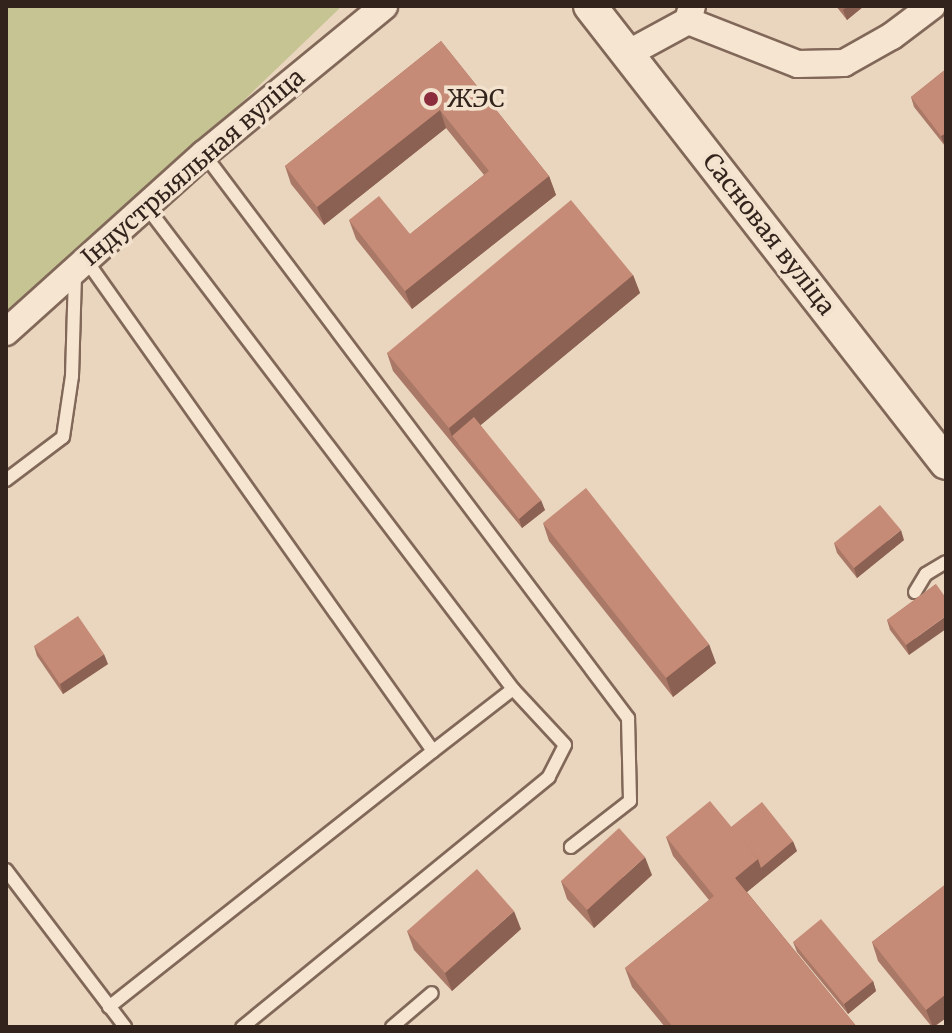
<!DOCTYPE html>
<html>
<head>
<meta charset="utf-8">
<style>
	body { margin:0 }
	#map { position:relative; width:952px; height:1033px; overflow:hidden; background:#ead6bf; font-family:Merriweather,serif }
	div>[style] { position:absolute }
	.green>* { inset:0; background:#c7c494 }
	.roads { filter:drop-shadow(2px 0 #816859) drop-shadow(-2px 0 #816859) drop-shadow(0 2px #816859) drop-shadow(0 -2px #816859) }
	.service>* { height:12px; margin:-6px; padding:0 6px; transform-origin:6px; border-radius:6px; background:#f6e5d1 }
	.minor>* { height:26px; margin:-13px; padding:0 13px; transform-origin:13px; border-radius:13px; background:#f6e5d1 }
	.tertiary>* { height:32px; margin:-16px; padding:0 16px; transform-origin:16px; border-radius:16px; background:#f6e5d1 }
	.wall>* { inset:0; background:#aa7866 }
	.shaded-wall>* { inset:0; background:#8b6153 }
	.building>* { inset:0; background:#c68b77 }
	.dots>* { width:22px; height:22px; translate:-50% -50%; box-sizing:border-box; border:4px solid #f2e2ce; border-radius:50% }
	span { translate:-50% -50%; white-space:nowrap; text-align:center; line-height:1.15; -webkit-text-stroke:7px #f2e2ce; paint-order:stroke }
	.poi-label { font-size:24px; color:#32231c }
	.left { translate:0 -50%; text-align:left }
	.street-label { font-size:24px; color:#32231c }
	.frame { position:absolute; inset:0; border:8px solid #32231c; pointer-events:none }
</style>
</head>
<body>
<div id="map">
	<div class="green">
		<i style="clip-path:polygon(6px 6px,342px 6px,6px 329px)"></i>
	</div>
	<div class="roads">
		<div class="service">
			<i style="left:204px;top:154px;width:706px;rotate:53.07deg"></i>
			<i style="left:628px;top:718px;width:83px;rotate:88.6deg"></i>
			<i style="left:630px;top:801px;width:75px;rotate:142.1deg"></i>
			<i style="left:146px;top:206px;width:607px;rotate:52.77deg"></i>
			<i style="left:513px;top:689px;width:76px;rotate:47.1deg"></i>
			<i style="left:565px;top:745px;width:36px;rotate:117deg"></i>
			<i style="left:549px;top:777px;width:396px;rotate:140.8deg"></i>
			<i style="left:86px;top:260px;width:601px;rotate:54.75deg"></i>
			<i style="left:433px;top:751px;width:413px;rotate:141.7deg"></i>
			<i style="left:6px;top:480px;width:71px;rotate:-37deg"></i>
			<i style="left:63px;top:437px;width:62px;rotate:-81.6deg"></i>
			<i style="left:72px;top:376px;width:103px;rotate:-88.3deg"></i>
			<i style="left:915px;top:592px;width:21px;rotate:-59deg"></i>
			<i style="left:926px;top:574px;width:23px;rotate:-31deg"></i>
			<i style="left:433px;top:751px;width:101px;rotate:-37.8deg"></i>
			<i style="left:6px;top:870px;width:197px;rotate:52.8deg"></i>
			<i style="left:392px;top:1027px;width:52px;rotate:-40.4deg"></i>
		</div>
		<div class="minor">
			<i style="left:692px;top:6px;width:16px;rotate:105deg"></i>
			<i style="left:688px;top:21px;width:118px;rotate:21.4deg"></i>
			<i style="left:798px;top:64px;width:46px;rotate:-1.2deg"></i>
			<i style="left:844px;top:63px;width:55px;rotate:-29.4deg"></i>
			<i style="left:892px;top:36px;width:50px;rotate:-36.9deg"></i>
			<i style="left:629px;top:53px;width:67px;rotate:-28.5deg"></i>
			<i style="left:6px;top:332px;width:266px;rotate:-42deg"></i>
			<i style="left:204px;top:154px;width:233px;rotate:-39.4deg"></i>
		</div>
		<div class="tertiary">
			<i style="left:590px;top:6px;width:579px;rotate:52.08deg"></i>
		</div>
	</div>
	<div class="wall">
		<i style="clip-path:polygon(836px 6px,864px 6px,847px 20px)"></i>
		<i style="clip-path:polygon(441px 41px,549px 176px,556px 195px,412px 309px,356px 239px,349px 220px,410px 234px,484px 175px,446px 128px,324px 225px,291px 184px,285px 166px)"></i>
		<i style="clip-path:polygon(946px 69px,945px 146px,914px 107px,911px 97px)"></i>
		<i style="clip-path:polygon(633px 275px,640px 293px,480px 425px,545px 510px,522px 528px,393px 371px,387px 353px)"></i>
		<i style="clip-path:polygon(543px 523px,716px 663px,673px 697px,549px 541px)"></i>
		<i style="clip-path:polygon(904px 540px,857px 578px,837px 553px,834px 543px)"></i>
		<i style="clip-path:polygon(936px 584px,909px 655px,890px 630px,887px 620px)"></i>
		<i style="clip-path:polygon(34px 646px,108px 664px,63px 694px,37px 656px)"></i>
		<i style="clip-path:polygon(731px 827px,797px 851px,747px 892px,857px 1027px,665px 1027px,632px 987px,625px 968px,709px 900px,673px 856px,666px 837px)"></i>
		<i style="clip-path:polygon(652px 875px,594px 928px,567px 899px,561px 881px)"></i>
		<i style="clip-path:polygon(946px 884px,946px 1018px,934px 1027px,932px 1027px,878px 961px,872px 942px)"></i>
		<i style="clip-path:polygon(521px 929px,452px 991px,414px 950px,407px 931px)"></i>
		<i style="clip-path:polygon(793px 942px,873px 981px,876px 991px,848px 1014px,797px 952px)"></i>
	</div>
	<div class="shaded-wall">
		<i style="clip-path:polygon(848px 6px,864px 6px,847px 20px,843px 10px)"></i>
		<i style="clip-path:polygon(440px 110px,446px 128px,324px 225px,317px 207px)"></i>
		<i style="clip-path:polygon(946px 133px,946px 145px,945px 146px,941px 136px)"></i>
		<i style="clip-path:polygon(549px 176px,556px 195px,412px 309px,405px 291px)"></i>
		<i style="clip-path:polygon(633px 275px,640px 293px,458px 444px,452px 436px,455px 446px,449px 428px)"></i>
		<i style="clip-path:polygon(541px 500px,545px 510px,522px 528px,519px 519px)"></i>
		<i style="clip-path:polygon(901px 530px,904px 540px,857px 578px,854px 568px)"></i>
		<i style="clip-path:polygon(946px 616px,946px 629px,909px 655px,906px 645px)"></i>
		<i style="clip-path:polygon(709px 644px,716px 663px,673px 697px,666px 678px)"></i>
		<i style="clip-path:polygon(104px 654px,108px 664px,63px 694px,60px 684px)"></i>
		<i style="clip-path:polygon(793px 841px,797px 851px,742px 896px,735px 878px,758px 859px)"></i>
		<i style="clip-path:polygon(645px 857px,652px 875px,594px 928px,587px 910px)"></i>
		<i style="clip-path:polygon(514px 911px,521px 929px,452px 991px,445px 973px)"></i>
		<i style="clip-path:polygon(873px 981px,876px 991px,848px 1014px,844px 1004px)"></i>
		<i style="clip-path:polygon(946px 994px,946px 1018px,933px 1027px,926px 1010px)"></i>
	</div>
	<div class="building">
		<i style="clip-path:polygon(441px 41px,549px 176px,405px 291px,349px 220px,379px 196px,410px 234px,489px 171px,440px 110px,317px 207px,285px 166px)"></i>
		<i style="clip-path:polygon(946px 69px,946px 133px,941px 136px,911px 97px)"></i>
		<i style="clip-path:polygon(571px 200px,633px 275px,449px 428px,387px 353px)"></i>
		<i style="clip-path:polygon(474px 417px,541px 500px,519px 519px,452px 436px)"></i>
		<i style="clip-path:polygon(586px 488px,709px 644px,666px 678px,543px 523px)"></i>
		<i style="clip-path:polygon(880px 505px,901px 530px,854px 568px,834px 543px)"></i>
		<i style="clip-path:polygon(936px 584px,946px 598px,946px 616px,906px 645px,887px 620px)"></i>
		<i style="clip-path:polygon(78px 616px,104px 654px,60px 684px,34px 646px)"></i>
		<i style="clip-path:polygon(710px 801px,758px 859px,735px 878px,857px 1027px,673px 1027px,625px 968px,714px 896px,666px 837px)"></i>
		<i style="clip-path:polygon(762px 802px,793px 841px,761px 868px,758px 859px,731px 827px)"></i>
		<i style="clip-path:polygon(619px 828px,645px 857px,587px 910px,561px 881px)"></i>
		<i style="clip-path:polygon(477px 869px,514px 911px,445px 973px,407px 931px)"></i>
		<i style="clip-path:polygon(946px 884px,946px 994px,926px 1010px,872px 942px)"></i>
		<i style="clip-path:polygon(821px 919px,873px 981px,844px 1004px,793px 942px)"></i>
	</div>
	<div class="dots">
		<i style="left:431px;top:99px;background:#8c2d3e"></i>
	</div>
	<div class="poi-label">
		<span class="left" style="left:447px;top:99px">ЖЭС</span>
	</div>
	<div class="street-label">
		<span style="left:193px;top:167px;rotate:-41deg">Індустрыяльная вуліца</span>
		<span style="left:769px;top:234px;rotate:52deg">Сасновая вуліца</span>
	</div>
	<div class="frame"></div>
</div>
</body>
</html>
